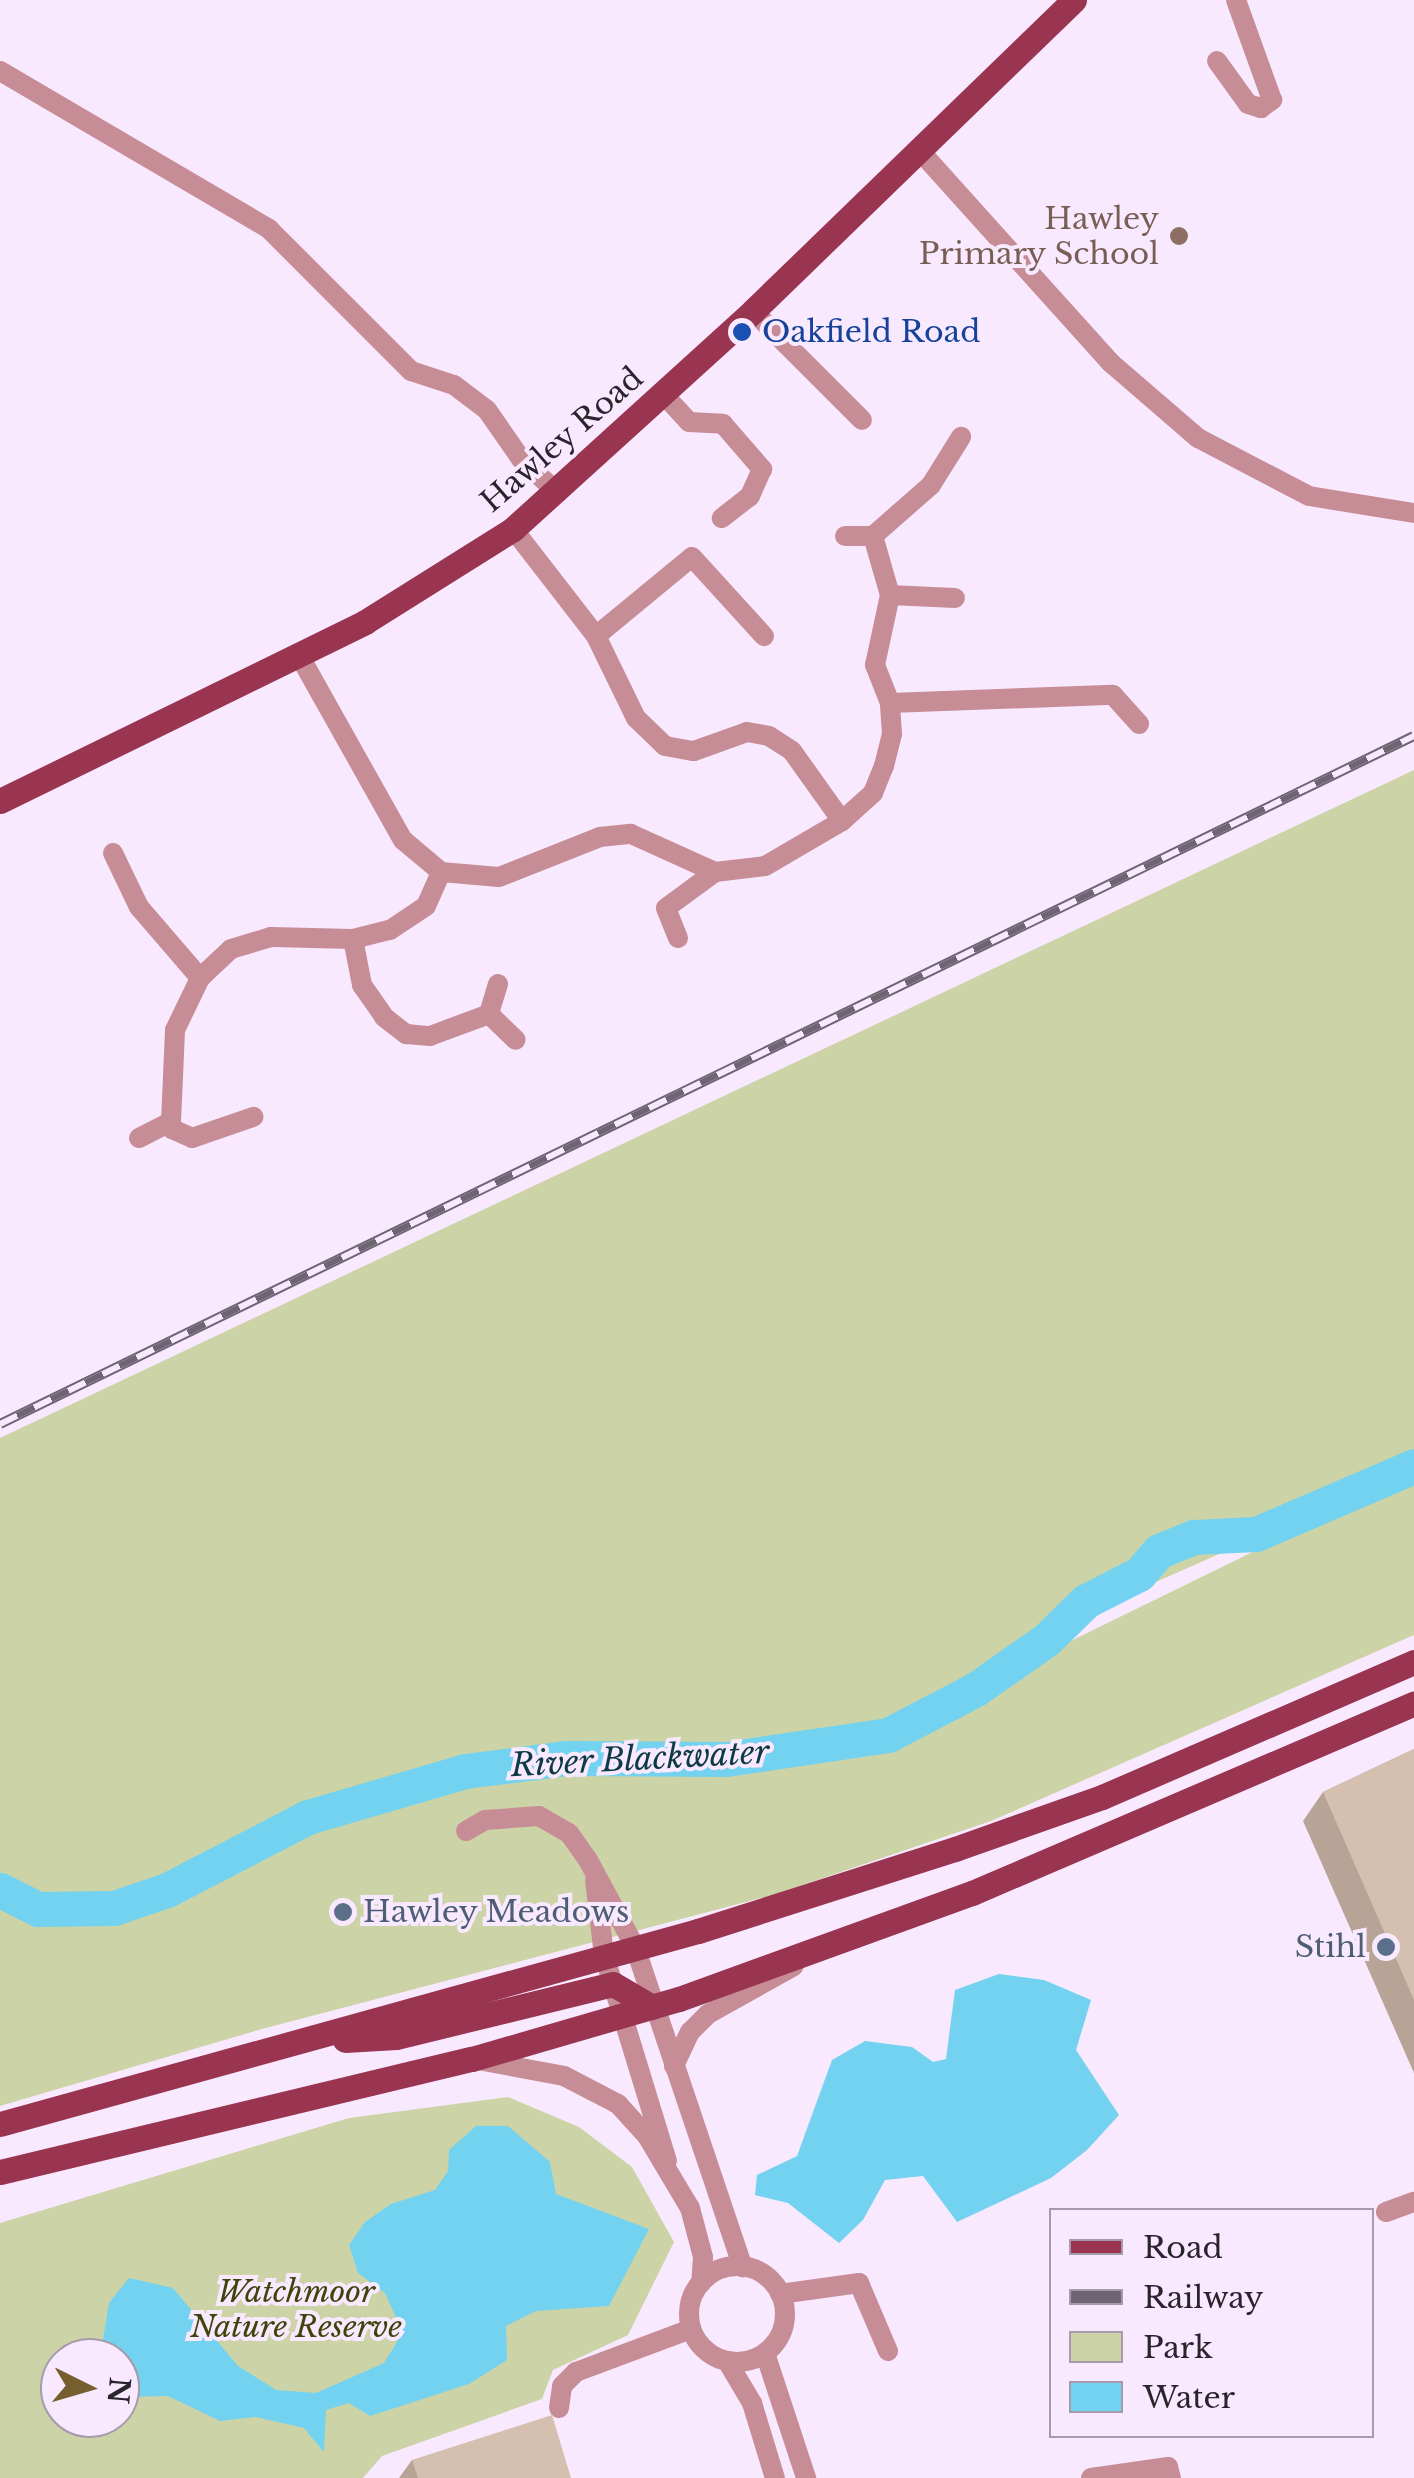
<!DOCTYPE html>
<html>
<head>
<meta charset="utf-8">
<style>
	body { margin:0 }
	#map { position:relative; width:1414px; height:2478px; overflow:hidden; background:#f9e9ff; font-family:"Libre Baskerville",serif }
	div>[style] { position:absolute }
	.green>* { inset:0; background:#ccd4a7 }
	.water>* { inset:0; background:#72d2ef }
	.river>* { height:35px; margin:-17.5px; padding:0 17.5px; transform-origin:17.5px; border-radius:17.5px; background:#72d2ef }
	.minor>* { height:20px; margin:-10px; padding:0 10px; transform-origin:10px; border-radius:10px; background:#c78d97 }
	.minor>.ring { margin:-10px; padding:0; box-sizing:content-box; background:none; border:20px solid #c78d97; border-radius:50% }
	.major>* { height:25px; margin:-12.5px; padding:0 12.5px; transform-origin:12.5px; border-radius:12.5px; background:#993550 }
	.rail>* { height:10px; margin-top:-5px; transform-origin:0; background:repeating-linear-gradient(90deg,#f9e9ff 0 19px,#6d6571 0 38px); box-sizing:border-box; border-block:2px solid #6d6571 }
	.wall>* { inset:0; background:#b7a496 }
	.building>* { inset:0; background:#d5bfaf }
	.dots>* { width:28px; height:28px; translate:-50% -50%; box-sizing:border-box; border:5px solid #f9e9ff; border-radius:50% }
	span { translate:-50% -50%; white-space:nowrap; text-align:center; line-height:1.15; -webkit-text-stroke:8px #f9e9ff; paint-order:stroke }
	.education-label { font-size:30px; color:#785e54 }
	.right { translate:-100% -50%; text-align:right }
	.transit-label { font-size:30px; color:#164399 }
	.left { translate:0 -50%; text-align:left }
	.street-label { font-size:30px; color:#2a252d }
	.service-label { font-size:30px; color:#4e5e75 }
	.park-label { font-size:30px; color:#3e440a; font-style:italic }
	.water-label { font-size:32px; color:#0d3a47; font-style:italic }
	.legend { position:absolute; left:1049px; top:2208px; width:325px; height:230px; box-sizing:border-box; background:#f9e9ff; border:2px solid #a69bab; margin:0; padding:12px 18px; list-style:none; font-size:30px; color:#2a252d }
	.legend li { display:flex; align-items:center; gap:20px; height:50px }
	.legend b { width:50px; border:2px solid #a69bab }
	.north { position:absolute; left:40px; top:2338px; width:100px; height:100px; box-sizing:border-box; background:#f9e9ff; border:2px solid #a69bab; border-radius:50%; rotate:95deg; font-size:28px; font-weight:700; line-height:40px; text-align:center; color:#2a252d }
	.north::after { content:''; display:block; margin:auto; width:35px; height:45px; background:#775e2f; clip-path:polygon(50% 0,100% 100%,50% 72%,0 100%) }
</style>
</head>
<body>
<div id="map">
	<div class="green">
		<i style="clip-path:polygon(1414px 770px,1414px 1468px,1047px 1630px,1040px 1656px,1414px 1473px,1414px 1635px,991px 1821px,773px 1895px,262px 2029px,0 2106px,0 1438px)"></i>
		<i style="clip-path:polygon(evenodd,508px 2097px,579px 2127px,632px 2167px,674px 2242px,628px 2335px,553px 2370px,542px 2399px,382px 2456px,363px 2478px,0 2478px,0 2223px,349px 2118px,508px 2097px,60px 2358px,120px 2358px,120px 2418px,60px 2418px,60px 2358px)"></i>
	</div>
	<div class="water">
		<i style="clip-path:polygon(999px 1974px,1044px 1980px,1091px 2000px,1076px 2050px,1119px 2115px,1087px 2150px,1051px 2178px,957px 2222px,923px 2176px,885px 2180px,863px 2220px,839px 2243px,788px 2203px,755px 2195px,757px 2175px,797px 2156px,832px 2060px,865px 2041px,912px 2047px,933px 2062px,946px 2059px,955px 1990px)"></i>
		<i style="clip-path:polygon(476px 2126px,508px 2126px,550px 2162px,556px 2194px,649px 2229px,609px 2306px,536px 2311px,506px 2326px,507px 2360px,469px 2384px,370px 2416px,349px 2403px,326px 2410px,324px 2452px,304px 2428px,256px 2417px,220px 2421px,168px 2396px,120px 2397px,120px 2358px,100px 2358px,109px 2303px,129px 2278px,173px 2288px,238px 2366px,276px 2390px,316px 2393px,384px 2363px,397px 2342px,395px 2315px,385px 2293px,358px 2273px,349px 2245px,365px 2222px,391px 2204px,435px 2190px,448px 2171px,449px 2150px)"></i>
	</div>
	<div class="river">
		<i style="left:0;top:1890px;width:42px;rotate:26.6deg"></i>
		<i style="left:38px;top:1909px;width:76px;rotate:-0.8deg"></i>
		<i style="left:114px;top:1908px;width:56px;rotate:-18.8deg"></i>
		<i style="left:167px;top:1890px;width:159px;rotate:-27.4deg"></i>
		<i style="left:308px;top:1817px;width:164px;rotate:-16.3deg"></i>
		<i style="left:465px;top:1771px;width:103px;rotate:-7.3deg"></i>
		<i style="left:567px;top:1758px;width:159px;rotate:0.4deg"></i>
		<i style="left:726px;top:1759px;width:164px;rotate:-8.4deg"></i>
		<i style="left:888px;top:1735px;width:99px;rotate:-27.6deg"></i>
		<i style="left:976px;top:1689px;width:85px;rotate:-35deg"></i>
		<i style="left:1046px;top:1640px;width:56px;rotate:-44.3deg"></i>
		<i style="left:1086px;top:1601px;width:59px;rotate:-27deg"></i>
		<i style="left:1139px;top:1574px;width:30px;rotate:-49deg"></i>
		<i style="left:1159px;top:1551px;width:38px;rotate:-22deg"></i>
		<i style="left:1194px;top:1537px;width:62px;rotate:-2.8deg"></i>
		<i style="left:1256px;top:1534px;width:172px;rotate:-23.3deg"></i>
	</div>
	<div class="minor">
		<i style="left:1217px;top:61px;width:53px;rotate:54.2deg"></i>
		<i style="left:1248px;top:104px;width:14px;rotate:17deg"></i>
		<i style="left:1261px;top:108px;width:14px;rotate:-36deg"></i>
		<i style="left:1272px;top:100px;width:106px;rotate:-109.8deg"></i>
		<i style="left:0;top:71px;width:312px;rotate:30.4deg"></i>
		<i style="left:269px;top:229px;width:201px;rotate:45deg"></i>
		<i style="left:411px;top:371px;width:45px;rotate:18deg"></i>
		<i style="left:454px;top:385px;width:41px;rotate:37.1deg"></i>
		<i style="left:487px;top:410px;width:60px;rotate:55.2deg"></i>
		<i style="left:521px;top:459px;width:50px;rotate:42.6deg"></i>
		<i style="left:920px;top:151px;width:285px;rotate:48deg"></i>
		<i style="left:1111px;top:363px;width:115px;rotate:40.8deg"></i>
		<i style="left:1198px;top:438px;width:125px;rotate:27.6deg"></i>
		<i style="left:1309px;top:496px;width:106px;rotate:9.2deg"></i>
		<i style="left:753px;top:311px;width:154px;rotate:45deg"></i>
		<i style="left:664px;top:395px;width:37px;rotate:47deg"></i>
		<i style="left:689px;top:422px;width:34px;rotate:3deg"></i>
		<i style="left:723px;top:424px;width:60px;rotate:49.1deg"></i>
		<i style="left:762px;top:469px;width:30px;rotate:114deg"></i>
		<i style="left:750px;top:496px;width:36px;rotate:142deg"></i>
		<i style="left:513px;top:529px;width:135px;rotate:52.2deg"></i>
		<i style="left:596px;top:636px;width:91px;rotate:64deg"></i>
		<i style="left:636px;top:718px;width:40px;rotate:44deg"></i>
		<i style="left:665px;top:746px;width:29px;rotate:10deg"></i>
		<i style="left:694px;top:751px;width:56px;rotate:-19.7deg"></i>
		<i style="left:747px;top:732px;width:22px;rotate:10deg"></i>
		<i style="left:769px;top:736px;width:27px;rotate:33deg"></i>
		<i style="left:792px;top:751px;width:86px;rotate:54.5deg"></i>
		<i style="left:845px;top:536px;width:28px"></i>
		<i style="left:873px;top:536px;width:77px;rotate:-41.3deg"></i>
		<i style="left:931px;top:485px;width:57px;rotate:-58deg"></i>
		<i style="left:890px;top:595px;width:65px;rotate:2.6deg"></i>
		<i style="left:596px;top:636px;width:124px;rotate:-39.5deg"></i>
		<i style="left:692px;top:557px;width:107px;rotate:47.7deg"></i>
		<i style="left:299px;top:655px;width:212px;rotate:60.7deg"></i>
		<i style="left:403px;top:840px;width:50px;rotate:40.1deg"></i>
		<i style="left:441px;top:872px;width:58px;rotate:4.9deg"></i>
		<i style="left:499px;top:877px;width:109px;rotate:-21.6deg"></i>
		<i style="left:600px;top:837px;width:31px;rotate:-6deg"></i>
		<i style="left:631px;top:834px;width:92px;rotate:24.3deg"></i>
		<i style="left:715px;top:872px;width:50px;rotate:-6.8deg"></i>
		<i style="left:765px;top:866px;width:89px;rotate:-30.3deg"></i>
		<i style="left:842px;top:821px;width:42px;rotate:-42.1deg"></i>
		<i style="left:873px;top:793px;width:29px;rotate:-68deg"></i>
		<i style="left:884px;top:766px;width:33px;rotate:-76deg"></i>
		<i style="left:892px;top:734px;width:31px;rotate:-94deg"></i>
		<i style="left:890px;top:703px;width:41px;rotate:-111.5deg"></i>
		<i style="left:875px;top:665px;width:72px;rotate:-77.9deg"></i>
		<i style="left:890px;top:595px;width:61px;rotate:-106.1deg"></i>
		<i style="left:890px;top:703px;width:223px;rotate:-2.1deg"></i>
		<i style="left:1113px;top:695px;width:39px;rotate:48deg"></i>
		<i style="left:113px;top:853px;width:60px;rotate:64.3deg"></i>
		<i style="left:139px;top:907px;width:94px;rotate:49.3deg"></i>
		<i style="left:678px;top:938px;width:32px;rotate:-112deg"></i>
		<i style="left:666px;top:908px;width:61px;rotate:-36.3deg"></i>
		<i style="left:353px;top:939px;width:47px;rotate:78.9deg"></i>
		<i style="left:362px;top:985px;width:39px;rotate:55deg"></i>
		<i style="left:384px;top:1017px;width:28px;rotate:38deg"></i>
		<i style="left:406px;top:1034px;width:24px;rotate:5deg"></i>
		<i style="left:430px;top:1036px;width:63px;rotate:-20.4deg"></i>
		<i style="left:498px;top:984px;width:31px;rotate:107deg"></i>
		<i style="left:489px;top:1014px;width:37px;rotate:44deg"></i>
		<i style="left:171px;top:1122px;width:7px;rotate:82deg"></i>
		<i style="left:172px;top:1129px;width:22px;rotate:24deg"></i>
		<i style="left:192px;top:1138px;width:65px;rotate:-19deg"></i>
		<i style="left:139px;top:1138px;width:36px;rotate:-27deg"></i>
		<i style="left:171px;top:1122px;width:92px;rotate:-87.5deg"></i>
		<i style="left:175px;top:1030px;width:58px;rotate:-64.3deg"></i>
		<i style="left:200px;top:978px;width:42px;rotate:-43.1deg"></i>
		<i style="left:231px;top:949px;width:42px;rotate:-16.7deg"></i>
		<i style="left:271px;top:937px;width:82px;rotate:1.4deg"></i>
		<i style="left:353px;top:939px;width:38px;rotate:-14deg"></i>
		<i style="left:390px;top:930px;width:43px;rotate:-33.7deg"></i>
		<i style="left:426px;top:906px;width:37px;rotate:-66deg"></i>
		<i style="left:466px;top:1831px;width:22px;rotate:-30deg"></i>
		<i style="left:485px;top:1820px;width:54px;rotate:-4.2deg"></i>
		<i style="left:539px;top:1816px;width:34px;rotate:30deg"></i>
		<i style="left:569px;top:1833px;width:33px;rotate:55deg"></i>
		<i style="left:588px;top:1860px;width:99px;rotate:61.6deg"></i>
		<i style="left:635px;top:1947px;width:338px;rotate:71.4deg"></i>
		<i style="left:595px;top:1880px;width:76px;rotate:83.2deg"></i>
		<i style="left:604px;top:1955px;width:215px;rotate:73deg"></i>
		<i style="left:478px;top:2060px;width:87px;rotate:10.5deg"></i>
		<i style="left:564px;top:2076px;width:61px;rotate:27.4deg"></i>
		<i style="left:618px;top:2104px;width:43px;rotate:47.8deg"></i>
		<i style="left:647px;top:2136px;width:84px;rotate:59.2deg"></i>
		<i style="left:690px;top:2208px;width:51px;rotate:75.1deg"></i>
		<i style="left:703px;top:2257px;width:26px;rotate:94deg"></i>
		<i style="left:674px;top:2066px;width:38px;rotate:-65deg"></i>
		<i style="left:690px;top:2032px;width:25px;rotate:-45deg"></i>
		<i style="left:708px;top:2014px;width:98px;rotate:-29.2deg"></i>
		<i style="left:1386px;top:2212px;width:30px;rotate:-20deg"></i>
		<i class="ring" style="left:689px;top:2266px;width:76px;height:76px"></i>
		<i style="left:780px;top:2294px;width:80px;rotate:-7.9deg"></i>
		<i style="left:859px;top:2283px;width:74px;rotate:66.9deg"></i>
		<i style="left:765px;top:2353px;width:132px;rotate:71.8deg"></i>
		<i style="left:727px;top:2361px;width:49px;rotate:59.2deg"></i>
		<i style="left:752px;top:2403px;width:78px;rotate:73deg"></i>
		<i style="left:559px;top:2408px;width:22px;rotate:-82deg"></i>
		<i style="left:562px;top:2386px;width:20px;rotate:-45deg"></i>
		<i style="left:576px;top:2372px;width:123px;rotate:-20.5deg"></i>
		<i style="left:1091px;top:2478px;width:78px;rotate:-8.1deg"></i>
		<i style="left:1168px;top:2467px;width:11px;rotate:75deg"></i>
	</div>
	<div class="major">
		<i style="left:0;top:801px;width:407px;rotate:-26.1deg"></i>
		<i style="left:365px;top:622px;width:175px;rotate:-32.1deg"></i>
		<i style="left:513px;top:529px;width:324px;rotate:-42.2deg"></i>
		<i style="left:753px;top:311px;width:447px;rotate:-44.1deg"></i>
		<i style="left:345px;top:2040px;width:51px;rotate:-3.4deg"></i>
		<i style="left:396px;top:2037px;width:223px;rotate:-13.7deg"></i>
		<i style="left:613px;top:1984px;width:45px;rotate:30.5deg"></i>
		<i style="left:0;top:2124px;width:724px;rotate:-15.46deg"></i>
		<i style="left:698px;top:1931px;width:270px;rotate:-17.7deg"></i>
		<i style="left:955px;top:1849px;width:156px;rotate:-19.5deg"></i>
		<i style="left:1102px;top:1797px;width:340px;rotate:-23.4deg"></i>
		<i style="left:0;top:2172px;width:485px;rotate:-13.5deg"></i>
		<i style="left:472px;top:2059px;width:216px;rotate:-16.2deg"></i>
		<i style="left:679px;top:1999px;width:312px;rotate:-19.9deg"></i>
		<i style="left:972px;top:1893px;width:481px;rotate:-23.2deg"></i>
	</div>
	<div class="rail">
		<i style="left:0;top:1424px;width:1572px;rotate:-25.95deg"></i>
	</div>
	<div class="wall">
		<i style="clip-path:polygon(1414px 1749px,1414px 2073px,1303px 1821px,1323px 1792px)"></i>
		<i style="clip-path:polygon(412px 2460px,571px 2478px,399px 2478px)"></i>
	</div>
	<div class="building">
		<i style="clip-path:polygon(1414px 1749px,1414px 2000px,1323px 1792px)"></i>
		<i style="clip-path:polygon(552px 2415px,571px 2478px,418px 2478px,412px 2460px)"></i>
	</div>
	<div class="dots">
		<i style="left:1179px;top:236px;background:#8d6e63"></i>
		<i style="left:742px;top:332px;background:#1a4fb4"></i>
		<i style="left:343px;top:1912px;background:#5c6f8a"></i>
		<i style="left:1386px;top:1947px;background:#5c6f8a"></i>
	</div>
	<div class="education-label">
		<span class="right" style="left:1159px;top:236px">Hawley<br>Primary School</span>
	</div>
	<div class="transit-label">
		<span class="left" style="left:762px;top:332px">Oakfield Road</span>
	</div>
	<div class="street-label">
		<span style="left:562px;top:440px;rotate:-41deg">Hawley Road</span>
	</div>
	<div class="service-label">
		<span class="left" style="left:363px;top:1912px">Hawley Meadows</span>
		<span class="right" style="left:1366px;top:1947px">Stihl</span>
	</div>
	<div class="park-label">
		<span style="left:296px;top:2309px">Watchmoor<br>Nature Reserve</span>
	</div>
	<div class="water-label">
		<span style="left:640px;top:1759px;rotate:-3deg">River Blackwater</span>
	</div>
	<ul class="legend">
	<li><b style="height:12px;background:#993550"></b>Road</li>
	<li><b style="height:12px;background:#6d6571"></b>Railway</li>
	<li><b style="height:28px;background:#ccd4a7"></b>Park</li>
	<li><b style="height:28px;background:#72d2ef"></b>Water</li>
	</ul>
	<div class="north">N</div>
</div>
</body>
</html>
